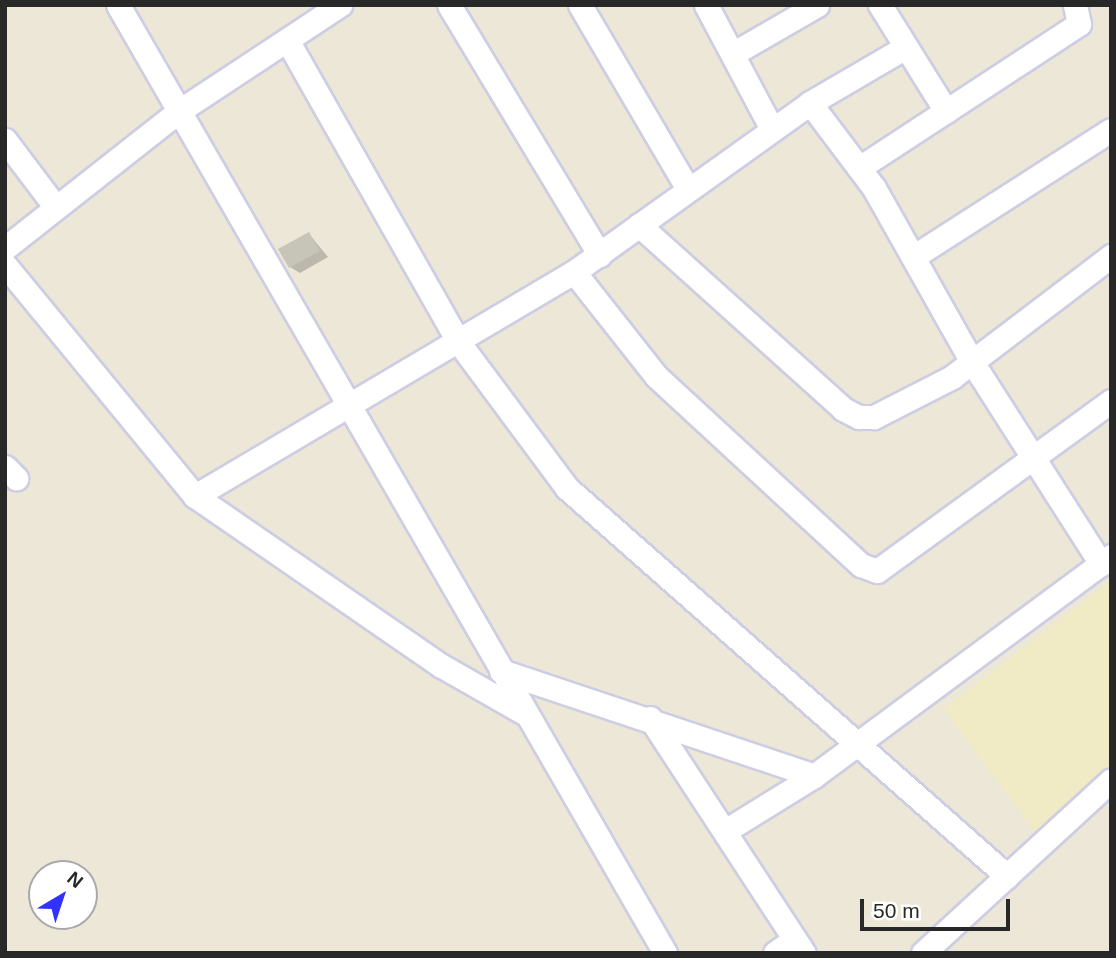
<!DOCTYPE html>
<html>
<head>
<meta charset="utf-8">
<style>
	body { margin:0 }
	#map { position:relative; width:1116px; height:958px; overflow:hidden; background:#ece7d7; font-family:Arial,sans-serif }
	div>[style] { position:absolute }
	.education>* { inset:0; background:#f0eac5 }
	.shadow>* { inset:0; background:#0003 }
	.building>* { inset:0; background:#c7c4b8 }
	.roads { filter:drop-shadow(2px 0 #cdcde3) drop-shadow(-2px 0 #cdcde3) drop-shadow(0 2px #cdcde3) drop-shadow(0 -2px #cdcde3) }
	.minor>* { height:23px; margin:-11.5px; padding:0 11.5px; transform-origin:11.5px; border-radius:11.5px; background:#fff }
	span { translate:-50% -50%; white-space:nowrap; text-align:center; line-height:1.15; -webkit-text-stroke:7px #fff; paint-order:stroke }
	.frame { position:absolute; inset:0; border:7px solid #282828; pointer-events:none }
	.north { position:absolute; left:28px; top:860px; width:70px; height:70px; box-sizing:border-box; background:#fff; border:2px solid #a9a9a9; border-radius:50%; rotate:39deg; font-size:19px; font-weight:700; line-height:28px; text-align:center; color:#282828 }
	.north::after { content:''; display:block; margin:auto; width:24px; height:32px; background:#3232ff; clip-path:polygon(50% 0,100% 100%,50% 72%,0 100%) }
	.scale { position:absolute; left:860px; top:899px; width:150px; height:32px; box-sizing:border-box; border:4px solid #282828; border-top:0; padding-left:9px; font-size:21px; line-height:24px; white-space:nowrap; color:#282828; -webkit-text-stroke:5px #fff; paint-order:stroke }
</style>
</head>
<body>
<div id="map">
	<div class="education">
		<i style="clip-path:polygon(1111px 580px,1111px 767px,1037px 835px,944px 709px)"></i>
	</div>
	<div class="shadow">
		<i style="clip-path:polygon(309px 234px,328px 257px,300px 273px,290px 267px)"></i>
	</div>
	<div class="building">
		<i style="clip-path:polygon(309px 232px,320px 251px,289px 268px,278px 249px)"></i>
	</div>
	<div class="roads">
		<div class="minor">
			<i style="left:118px;top:5px;width:1094px;rotate:60.01deg"></i>
			<i style="left:449px;top:5px;width:292px;rotate:58.9deg"></i>
			<i style="left:580px;top:5px;width:213px;rotate:59.6deg"></i>
			<i style="left:706px;top:5px;width:140px;rotate:62deg"></i>
			<i style="left:880px;top:5px;width:125px;rotate:58.1deg"></i>
			<i style="left:287px;top:40px;width:350px;rotate:60.4deg"></i>
			<i style="left:460px;top:344px;width:179px;rotate:53.4deg"></i>
			<i style="left:567px;top:488px;width:587px;rotate:41.41deg"></i>
			<i style="left:734px;top:53px;width:96px;rotate:-30deg"></i>
			<i style="left:810px;top:103px;width:106px;rotate:53deg"></i>
			<i style="left:874px;top:188px;width:200px;rotate:60.6deg"></i>
			<i style="left:972px;top:362px;width:240px;rotate:57.4deg"></i>
			<i style="left:5px;top:140px;width:81px;rotate:53deg"></i>
			<i style="left:859px;top:168px;width:263px;rotate:-33.2deg"></i>
			<i style="left:1079px;top:24px;width:19px;rotate:-102deg"></i>
			<i style="left:639px;top:225px;width:275px;rotate:42deg"></i>
			<i style="left:843px;top:409px;width:18px;rotate:27deg"></i>
			<i style="left:859px;top:417px;width:15px"></i>
			<i style="left:874px;top:417px;width:88px;rotate:-27.1deg"></i>
			<i style="left:952px;top:377px;width:200px;rotate:-37.3deg"></i>
			<i style="left:5px;top:248px;width:221px;rotate:-38.2deg"></i>
			<i style="left:179px;top:111px;width:193px;rotate:-33.4deg"></i>
			<i style="left:913px;top:257px;width:235px;rotate:-32.7deg"></i>
			<i style="left:5px;top:265px;width:299px;rotate:50.6deg"></i>
			<i style="left:195px;top:496px;width:298px;rotate:34.6deg"></i>
			<i style="left:440px;top:665px;width:97px;rotate:29.7deg"></i>
			<i style="left:574px;top:272px;width:132px;rotate:51.7deg"></i>
			<i style="left:656px;top:376px;width:279px;rotate:42.7deg"></i>
			<i style="left:861px;top:565px;width:17px;rotate:21deg"></i>
			<i style="left:877px;top:571px;width:289px;rotate:-36deg"></i>
			<i style="left:5px;top:467px;width:16px;rotate:45deg"></i>
			<i style="left:195px;top:496px;width:440px;rotate:-30.6deg"></i>
			<i style="left:574px;top:272px;width:290px;rotate:-35.6deg"></i>
			<i style="left:810px;top:103px;width:111px;rotate:-30.3deg"></i>
			<i style="left:501px;top:671px;width:330px;rotate:18.5deg"></i>
			<i style="left:650px;top:718px;width:281px;rotate:56.8deg"></i>
			<i style="left:725px;top:831px;width:105px;rotate:-31.7deg"></i>
			<i style="left:814px;top:776px;width:370px;rotate:-36.5deg"></i>
			<i style="left:775px;top:953px;width:24px;rotate:-35deg"></i>
			<i style="left:923px;top:953px;width:255px;rotate:-42.6deg"></i>
		</div>
	</div>
	<div class="frame"></div>
	<div class="north">N</div>
	<div class="scale">50 m</div>
</div>
</body>
</html>
